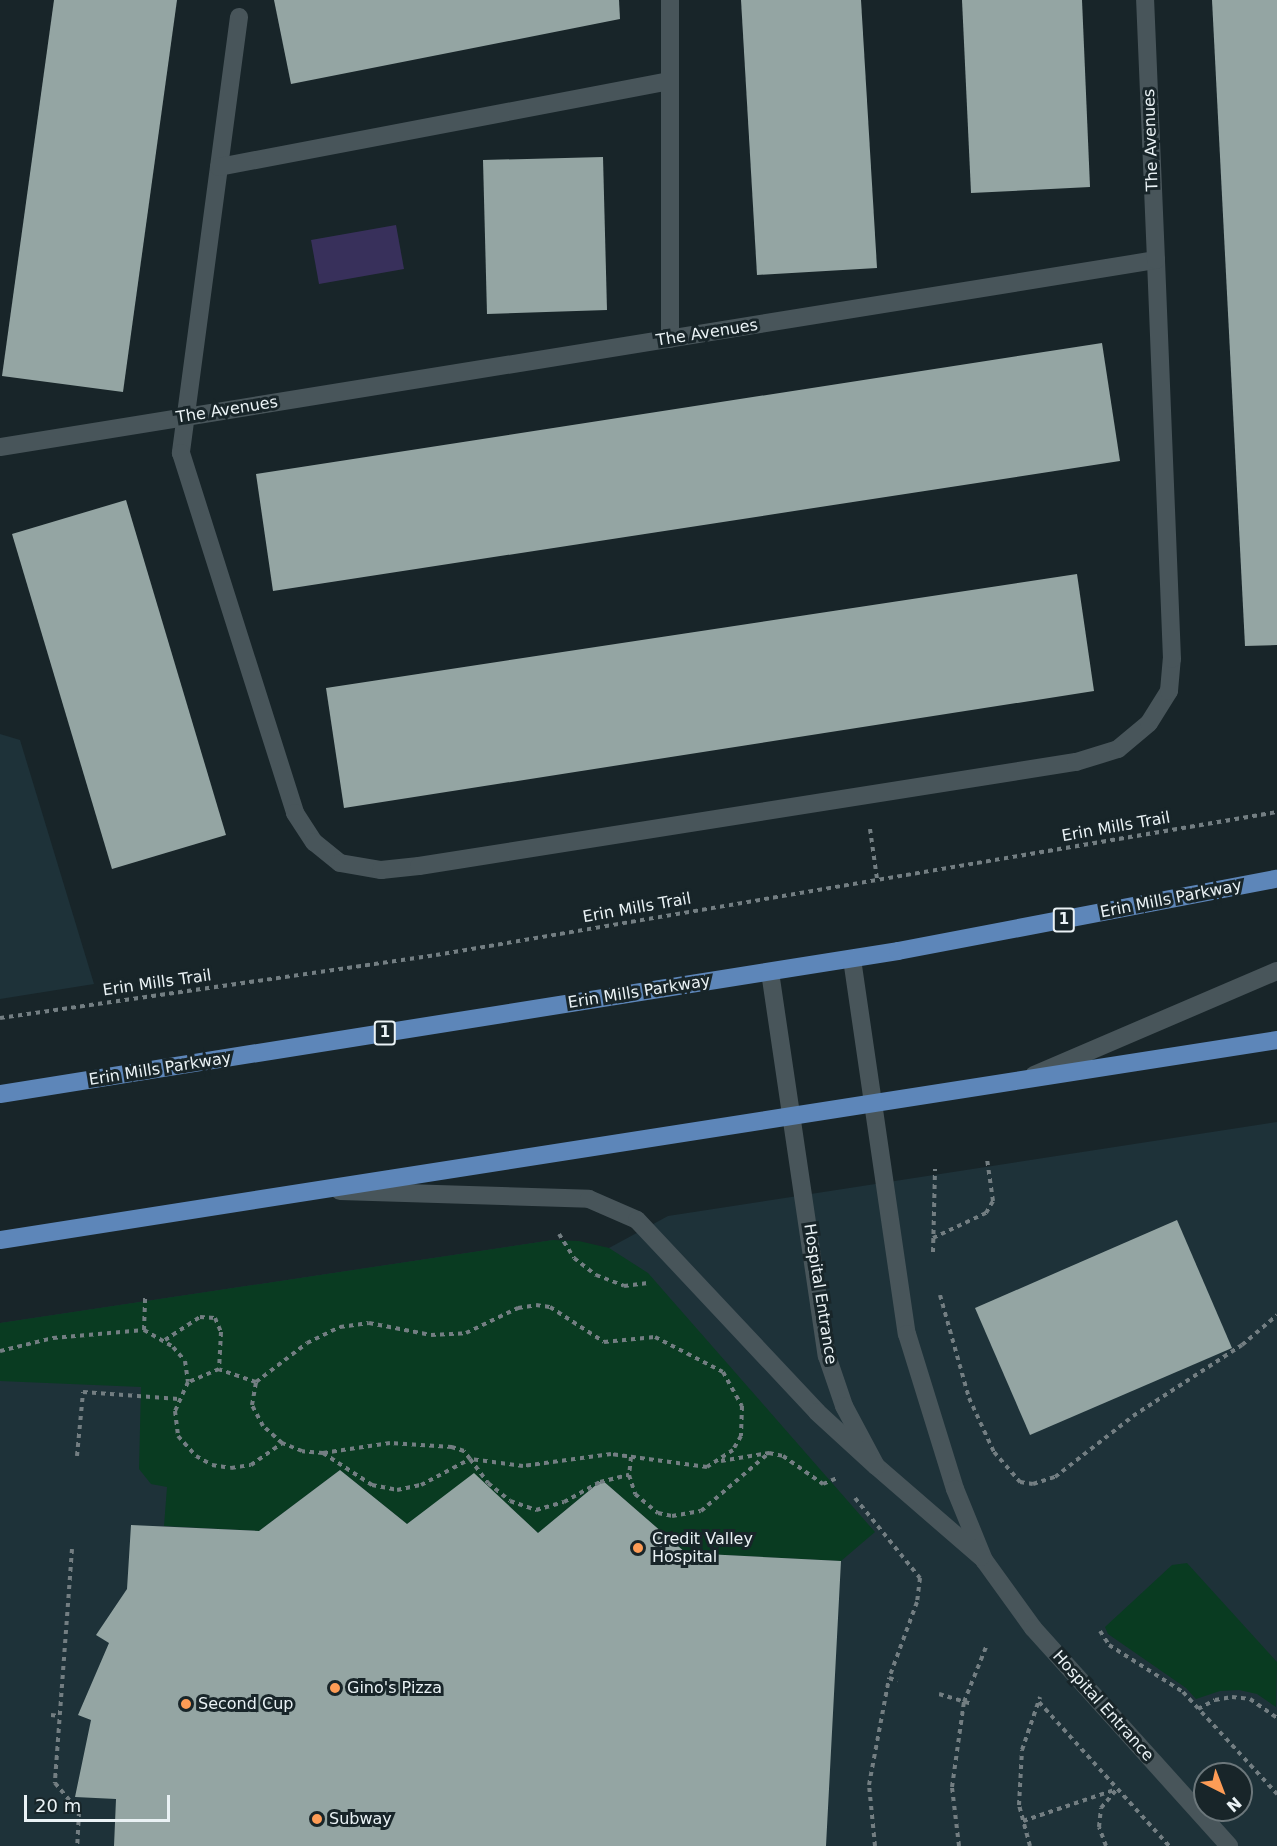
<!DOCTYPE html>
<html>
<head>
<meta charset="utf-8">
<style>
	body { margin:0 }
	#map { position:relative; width:1277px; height:1846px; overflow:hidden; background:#182529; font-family:"DejaVu Sans",sans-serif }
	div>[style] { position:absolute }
	.built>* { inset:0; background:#1e3239 }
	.green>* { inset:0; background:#093b21 }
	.water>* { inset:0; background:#38305b }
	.building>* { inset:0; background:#94a5a3 }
	.path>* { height:4px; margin-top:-2px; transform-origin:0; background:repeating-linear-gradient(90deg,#737e82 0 4.5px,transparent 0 9px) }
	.lane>* { height:18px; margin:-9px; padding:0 9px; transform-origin:9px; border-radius:9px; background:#48555a }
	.primary>* { height:18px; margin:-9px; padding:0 9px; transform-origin:9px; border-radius:9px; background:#5d86b9 }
	.dots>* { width:16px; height:16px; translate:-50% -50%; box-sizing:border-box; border:3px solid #182529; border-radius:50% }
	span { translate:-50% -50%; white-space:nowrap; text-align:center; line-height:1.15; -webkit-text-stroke:6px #182529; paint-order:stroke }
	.shield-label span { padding:2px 4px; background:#182529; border:2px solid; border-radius:4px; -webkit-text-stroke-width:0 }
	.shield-label { font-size:15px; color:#eaf2f5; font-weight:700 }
	.street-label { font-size:16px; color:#eaf2f5 }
	.poi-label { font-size:16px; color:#eaf2f5 }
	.left { translate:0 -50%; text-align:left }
	.north { position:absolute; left:1193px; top:1762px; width:60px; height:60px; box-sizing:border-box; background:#182529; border:2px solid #6c777b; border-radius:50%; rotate:138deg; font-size:16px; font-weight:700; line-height:24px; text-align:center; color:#eaf2f5 }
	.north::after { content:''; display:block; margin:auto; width:21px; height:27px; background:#fd9c56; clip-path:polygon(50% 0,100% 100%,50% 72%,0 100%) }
	.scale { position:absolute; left:24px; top:1795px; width:146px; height:27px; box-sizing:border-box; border:3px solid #eaf2f5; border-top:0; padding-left:8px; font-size:18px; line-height:21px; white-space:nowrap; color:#eaf2f5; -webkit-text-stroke:4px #182529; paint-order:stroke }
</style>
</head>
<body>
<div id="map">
	<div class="built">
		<i style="clip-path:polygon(0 734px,20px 740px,94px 984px,0 999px)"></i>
		<i style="clip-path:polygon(evenodd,1277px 1122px,1277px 1846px,0 1846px,0 1323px,553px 1240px,609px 1248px,668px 1216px,1277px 1122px,1205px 1774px,1241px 1774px,1241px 1810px,1205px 1810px,1205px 1774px)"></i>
	</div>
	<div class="green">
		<i style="clip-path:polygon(553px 1240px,579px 1241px,609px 1248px,648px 1273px,875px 1532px,841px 1561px,686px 1553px,602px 1480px,538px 1533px,474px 1474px,407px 1524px,340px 1470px,259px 1531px,164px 1526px,167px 1487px,151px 1484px,139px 1469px,141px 1387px,0 1381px,0 1323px)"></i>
		<i style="clip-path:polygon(1187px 1563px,1277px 1662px,1276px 1707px,1257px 1694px,1239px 1690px,1220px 1691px,1196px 1699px,1186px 1688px,1108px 1634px,1105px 1627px,1172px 1565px)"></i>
	</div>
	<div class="water">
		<i style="clip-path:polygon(396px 225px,404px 269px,319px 284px,311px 240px)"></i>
	</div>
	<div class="building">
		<i style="clip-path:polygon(54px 0,177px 0,123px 392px,2px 376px)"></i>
		<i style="clip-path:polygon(274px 0,619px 0,620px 19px,291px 84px)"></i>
		<i style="clip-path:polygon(741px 0,861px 0,877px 268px,757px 275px)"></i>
		<i style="clip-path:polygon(962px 0,1082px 0,1090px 187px,971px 193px)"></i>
		<i style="clip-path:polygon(1212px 0,1277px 0,1277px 645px,1245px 646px)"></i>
		<i style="clip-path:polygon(603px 157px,607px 310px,487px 314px,483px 160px)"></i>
		<i style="clip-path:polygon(1102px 343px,1120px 461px,273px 591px,256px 474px)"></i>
		<i style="clip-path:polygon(126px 500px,226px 835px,112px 869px,12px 534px)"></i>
		<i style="clip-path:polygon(1077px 574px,1094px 691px,344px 808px,326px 688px)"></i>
		<i style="clip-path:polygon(1177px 1220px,1232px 1348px,1030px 1435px,975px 1308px)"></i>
		<i style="clip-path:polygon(340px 1470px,407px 1524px,474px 1473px,538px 1533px,602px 1480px,686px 1553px,841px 1561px,826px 1846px,114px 1846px,116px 1799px,75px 1797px,91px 1720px,78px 1715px,109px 1643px,96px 1635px,127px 1589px,131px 1525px,259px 1531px)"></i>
	</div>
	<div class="path">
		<i style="left:870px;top:829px;width:50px;rotate:82deg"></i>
		<i style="left:0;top:1018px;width:441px;rotate:-8.2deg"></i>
		<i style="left:436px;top:955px;width:853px;rotate:-9.65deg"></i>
		<i style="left:559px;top:1234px;width:28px;rotate:58deg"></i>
		<i style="left:574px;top:1258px;width:28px;rotate:38deg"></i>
		<i style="left:596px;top:1275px;width:30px;rotate:21deg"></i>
		<i style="left:624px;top:1286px;width:24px;rotate:-7deg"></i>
		<i style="left:933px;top:1238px;width:59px;rotate:-25.3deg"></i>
		<i style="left:986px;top:1213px;width:14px;rotate:-60deg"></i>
		<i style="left:993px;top:1201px;width:42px;rotate:-98.1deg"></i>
		<i style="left:933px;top:1252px;width:83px;rotate:-88.6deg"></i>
		<i style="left:940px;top:1295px;width:107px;rotate:74.3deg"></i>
		<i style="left:969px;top:1398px;width:60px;rotate:65.2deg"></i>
		<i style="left:994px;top:1452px;width:40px;rotate:49deg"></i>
		<i style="left:1020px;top:1482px;width:13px;rotate:9deg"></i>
		<i style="left:1033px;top:1484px;width:23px;rotate:-18deg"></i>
		<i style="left:1055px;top:1477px;width:99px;rotate:-38deg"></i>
		<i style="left:1133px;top:1416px;width:130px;rotate:-33.1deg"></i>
		<i style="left:1242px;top:1345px;width:46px;rotate:-40.6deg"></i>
		<i style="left:536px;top:1305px;width:14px;rotate:8deg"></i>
		<i style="left:550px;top:1307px;width:64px;rotate:32.9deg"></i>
		<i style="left:604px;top:1342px;width:51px;rotate:-5.6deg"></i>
		<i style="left:655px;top:1337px;width:76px;rotate:27.2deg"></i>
		<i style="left:723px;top:1372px;width:39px;rotate:61deg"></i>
		<i style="left:742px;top:1406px;width:30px;rotate:92deg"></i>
		<i style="left:741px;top:1436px;width:16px;rotate:120deg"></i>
		<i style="left:733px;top:1450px;width:31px;rotate:147deg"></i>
		<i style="left:707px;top:1467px;width:97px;rotate:-172.3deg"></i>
		<i style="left:611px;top:1454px;width:89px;rotate:172.2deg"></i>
		<i style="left:523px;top:1466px;width:53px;rotate:-172.5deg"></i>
		<i style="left:470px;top:1459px;width:10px;rotate:-127deg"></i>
		<i style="left:464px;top:1451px;width:13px;rotate:-162deg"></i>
		<i style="left:452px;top:1447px;width:62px;rotate:-176.3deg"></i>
		<i style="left:390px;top:1443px;width:68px;rotate:171.5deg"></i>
		<i style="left:323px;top:1453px;width:21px;rotate:-175deg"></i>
		<i style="left:302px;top:1451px;width:22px;rotate:-158deg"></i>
		<i style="left:282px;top:1443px;width:25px;rotate:-138deg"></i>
		<i style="left:263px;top:1426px;width:24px;rotate:-118deg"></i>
		<i style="left:252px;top:1405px;width:23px;rotate:-80deg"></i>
		<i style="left:256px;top:1382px;width:64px;rotate:-37.4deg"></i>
		<i style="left:307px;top:1343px;width:37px;rotate:-26deg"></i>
		<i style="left:340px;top:1327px;width:29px;rotate:-8deg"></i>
		<i style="left:369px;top:1323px;width:63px;rotate:11deg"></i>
		<i style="left:431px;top:1335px;width:35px;rotate:-3deg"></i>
		<i style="left:466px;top:1333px;width:58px;rotate:-25.7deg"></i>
		<i style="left:518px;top:1308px;width:18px;rotate:-9deg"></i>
		<i style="left:144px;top:1330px;width:33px;rotate:-88deg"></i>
		<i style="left:165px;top:1340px;width:42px;rotate:-33.3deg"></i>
		<i style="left:200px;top:1317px;width:15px;rotate:4deg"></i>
		<i style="left:215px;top:1318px;width:15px;rotate:67deg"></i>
		<i style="left:221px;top:1332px;width:36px;rotate:93deg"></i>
		<i style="left:0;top:1351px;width:55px;rotate:-13.8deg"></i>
		<i style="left:53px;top:1338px;width:91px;rotate:-5deg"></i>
		<i style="left:144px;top:1330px;width:34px;rotate:30deg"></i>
		<i style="left:173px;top:1347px;width:18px;rotate:49deg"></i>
		<i style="left:185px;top:1361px;width:21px;rotate:82deg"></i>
		<i style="left:256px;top:1382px;width:39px;rotate:-161deg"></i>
		<i style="left:219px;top:1369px;width:34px;rotate:157deg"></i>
		<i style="left:188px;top:1382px;width:32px;rotate:114deg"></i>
		<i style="left:175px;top:1411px;width:25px;rotate:83deg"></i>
		<i style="left:178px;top:1436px;width:27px;rotate:48deg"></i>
		<i style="left:196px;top:1456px;width:18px;rotate:29deg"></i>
		<i style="left:212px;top:1465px;width:19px;rotate:9deg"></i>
		<i style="left:231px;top:1468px;width:20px;rotate:-9deg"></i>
		<i style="left:251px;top:1465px;width:38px;rotate:-35deg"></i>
		<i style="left:323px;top:1453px;width:59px;rotate:33.1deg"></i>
		<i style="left:372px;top:1485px;width:25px;rotate:11deg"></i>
		<i style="left:397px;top:1490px;width:25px;rotate:-12deg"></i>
		<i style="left:421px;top:1485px;width:55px;rotate:-28deg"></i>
		<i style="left:470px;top:1459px;width:30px;rotate:53deg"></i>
		<i style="left:488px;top:1483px;width:28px;rotate:39deg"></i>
		<i style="left:510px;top:1501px;width:28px;rotate:19deg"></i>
		<i style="left:536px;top:1510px;width:29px;rotate:-16deg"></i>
		<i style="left:564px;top:1502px;width:41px;rotate:-29.1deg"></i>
		<i style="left:600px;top:1482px;width:30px;rotate:-14deg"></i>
		<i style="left:77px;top:1456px;width:64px;rotate:-84.6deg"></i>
		<i style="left:83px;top:1392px;width:96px;rotate:4.2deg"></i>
		<i style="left:631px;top:1457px;width:18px;rotate:96deg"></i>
		<i style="left:629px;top:1475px;width:20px;rotate:72deg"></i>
		<i style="left:635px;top:1494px;width:30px;rotate:40deg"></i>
		<i style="left:658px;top:1513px;width:14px;rotate:12deg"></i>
		<i style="left:672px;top:1516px;width:29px;rotate:-10deg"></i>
		<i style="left:701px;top:1511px;width:89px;rotate:-40.5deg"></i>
		<i style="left:721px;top:1461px;width:49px;rotate:-9.5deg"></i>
		<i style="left:769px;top:1453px;width:14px;rotate:12deg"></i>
		<i style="left:783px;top:1456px;width:49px;rotate:35deg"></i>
		<i style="left:823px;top:1484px;width:15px;rotate:-23deg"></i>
		<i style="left:855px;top:1498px;width:103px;rotate:50.9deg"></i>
		<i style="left:920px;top:1578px;width:24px;rotate:97deg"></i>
		<i style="left:917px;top:1602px;width:81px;rotate:110.2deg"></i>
		<i style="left:72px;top:1549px;width:235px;rotate:94.2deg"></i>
		<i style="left:55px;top:1783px;width:38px;rotate:50deg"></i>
		<i style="left:79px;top:1812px;width:34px;rotate:93deg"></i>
		<i style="left:1100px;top:1631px;width:17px;rotate:57deg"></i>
		<i style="left:1109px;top:1645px;width:88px;rotate:32.4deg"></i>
		<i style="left:1183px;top:1692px;width:139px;rotate:47.3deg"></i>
		<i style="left:939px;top:1694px;width:34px;rotate:17deg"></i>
		<i style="left:1039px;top:1702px;width:194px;rotate:47.9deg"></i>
		<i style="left:1198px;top:1709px;width:19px;rotate:-28deg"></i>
		<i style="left:1215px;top:1700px;width:17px;rotate:-10deg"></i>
		<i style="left:1232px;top:1697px;width:18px;rotate:6deg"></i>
		<i style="left:1250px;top:1699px;width:33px;rotate:35deg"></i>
		<i style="left:51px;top:1715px;width:9px;rotate:6deg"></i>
		<i style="left:1023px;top:1821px;width:99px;rotate:-18.8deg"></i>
		<i style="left:875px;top:1846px;width:61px;rotate:-95.6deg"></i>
		<i style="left:869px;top:1785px;width:109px;rotate:-79.4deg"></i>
		<i style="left:889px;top:1678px;width:9px;rotate:18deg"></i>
		<i style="left:959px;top:1846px;width:59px;rotate:-96.8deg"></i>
		<i style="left:952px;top:1787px;width:86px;rotate:-82deg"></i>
		<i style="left:964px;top:1702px;width:59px;rotate:-68.2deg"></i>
		<i style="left:1030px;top:1846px;width:42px;rotate:-105deg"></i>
		<i style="left:1019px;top:1805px;width:55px;rotate:-86.9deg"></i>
		<i style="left:1022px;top:1750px;width:56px;rotate:-71.2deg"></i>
		<i style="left:1106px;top:1846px;width:20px;rotate:-110deg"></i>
		<i style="left:1099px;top:1827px;width:19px;rotate:-84deg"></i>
		<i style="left:1101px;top:1808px;width:25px;rotate:-50deg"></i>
	</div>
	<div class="lane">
		<i style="left:239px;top:17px;width:440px;rotate:97.6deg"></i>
		<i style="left:181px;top:453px;width:378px;rotate:72.4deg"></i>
		<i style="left:295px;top:813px;width:35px;rotate:57deg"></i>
		<i style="left:314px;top:842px;width:33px;rotate:39deg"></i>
		<i style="left:340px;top:863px;width:42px;rotate:9.7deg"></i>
		<i style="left:381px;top:870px;width:38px;rotate:-6deg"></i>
		<i style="left:419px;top:866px;width:665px;rotate:-9deg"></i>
		<i style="left:1076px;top:762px;width:44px;rotate:-17.2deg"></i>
		<i style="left:1118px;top:749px;width:40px;rotate:-40deg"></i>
		<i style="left:1149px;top:723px;width:38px;rotate:-58deg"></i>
		<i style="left:1169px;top:691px;width:32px;rotate:-85deg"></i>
		<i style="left:1172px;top:659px;width:399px;rotate:-92.3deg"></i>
		<i style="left:219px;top:167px;width:458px;rotate:-10.8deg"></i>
		<i style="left:670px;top:339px;width:339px;rotate:-90deg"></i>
		<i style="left:0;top:447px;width:1171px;rotate:-9.19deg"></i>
		<i style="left:1156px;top:260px;width:260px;rotate:-92.4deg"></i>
		<i style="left:852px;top:959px;width:379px;rotate:81.7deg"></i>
		<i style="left:907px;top:1334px;width:162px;rotate:72.8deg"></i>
		<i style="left:955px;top:1489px;width:77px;rotate:67.8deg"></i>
		<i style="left:984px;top:1560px;width:84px;rotate:54.2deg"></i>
		<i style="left:1033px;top:1628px;width:293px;rotate:48deg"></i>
		<i style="left:770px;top:972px;width:388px;rotate:81.6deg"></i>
		<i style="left:827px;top:1356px;width:53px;rotate:71.2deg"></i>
		<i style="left:844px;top:1406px;width:68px;rotate:61.9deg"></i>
		<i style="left:876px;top:1466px;width:139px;rotate:40.9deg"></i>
		<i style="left:1034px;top:1075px;width:264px;rotate:-23.2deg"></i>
		<i style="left:340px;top:1191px;width:249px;rotate:1.8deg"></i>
		<i style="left:589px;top:1199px;width:52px;rotate:23.6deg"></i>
		<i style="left:637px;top:1220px;width:263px;rotate:46.8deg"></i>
		<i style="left:817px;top:1412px;width:80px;rotate:42.5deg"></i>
	</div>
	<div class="primary">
		<i style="left:0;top:1094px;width:909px;rotate:-9.05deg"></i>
		<i style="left:898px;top:951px;width:386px;rotate:-10.8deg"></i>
		<i style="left:0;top:1240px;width:1293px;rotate:-8.9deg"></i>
	</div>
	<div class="dots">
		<i style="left:638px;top:1548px;background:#fd9c56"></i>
		<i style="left:335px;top:1688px;background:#fd9c56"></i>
		<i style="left:186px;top:1704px;background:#fd9c56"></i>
		<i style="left:317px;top:1819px;background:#fd9c56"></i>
	</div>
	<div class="shield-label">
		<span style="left:1064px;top:920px">1</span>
		<span style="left:385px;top:1033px">1</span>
	</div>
	<div class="street-label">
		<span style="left:1151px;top:140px;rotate:-92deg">The Avenues</span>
		<span style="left:707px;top:333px;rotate:-9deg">The Avenues</span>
		<span style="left:227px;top:410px;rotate:-9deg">The Avenues</span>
		<span style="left:1116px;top:827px;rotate:-10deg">Erin Mills Trail</span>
		<span style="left:1171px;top:899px;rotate:-11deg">Erin Mills Parkway</span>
		<span style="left:637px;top:908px;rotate:-10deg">Erin Mills Trail</span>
		<span style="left:157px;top:983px;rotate:-8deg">Erin Mills Trail</span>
		<span style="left:639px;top:992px;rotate:-9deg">Erin Mills Parkway</span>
		<span style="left:160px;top:1069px;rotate:-9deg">Erin Mills Parkway</span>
		<span style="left:820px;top:1294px;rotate:81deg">Hospital Entrance</span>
		<span style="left:1103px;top:1706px;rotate:48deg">Hospital Entrance</span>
	</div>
	<div class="poi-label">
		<span class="left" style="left:652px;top:1548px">Credit Valley<br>Hospital</span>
		<span class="left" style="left:347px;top:1688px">Gino's Pizza</span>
		<span class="left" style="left:198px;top:1704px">Second Cup</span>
		<span class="left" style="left:329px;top:1819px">Subway</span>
	</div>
	<div class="north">N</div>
	<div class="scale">20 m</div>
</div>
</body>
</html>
